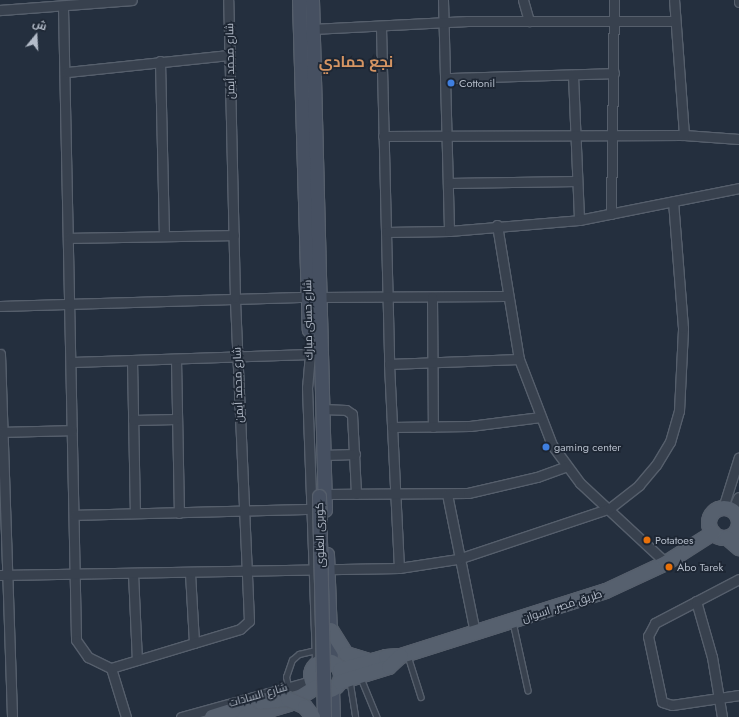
<!DOCTYPE html>
<html>
<head>
<meta charset="utf-8">
<style>
	body { margin:0 }
	#map { position:relative; width:739px; height:717px; overflow:hidden; background:#242f3e; font-family:Jost,Cairo,sans-serif }
	div>[style] { position:absolute }
	.roads { filter:drop-shadow(1px 0 #565f6c) drop-shadow(-1px 0 #565f6c) drop-shadow(0 1px #565f6c) drop-shadow(0 -1px #565f6c) }
	.service>* { height:4.5px; margin:-2.25px; padding:0 2.25px; transform-origin:2.25px; border-radius:2.25px; background:#38414e }
	.minor>* { height:9px; margin:-4.5px; padding:0 4.5px; transform-origin:4.5px; border-radius:4.5px; background:#38414e }
	.tertiary>* { height:11px; margin:-5.5px; padding:0 5.5px; transform-origin:5.5px; border-radius:5.5px; background:#38414e }
	.secondary>* { height:13px; margin:-6.5px; padding:0 6.5px; transform-origin:6.5px; border-radius:6.5px; background:#465061 }
	.primary>* { height:14px; margin:-7px; padding:0 7px; transform-origin:7px; border-radius:7px; background:#56606e }
	.primary>.ring { margin:-7px; padding:0; box-sizing:content-box; background:none; border:14px solid #56606e; border-radius:50% }
	.bridges { filter:drop-shadow(1px 0 #565f6c) drop-shadow(-1px 0 #565f6c) drop-shadow(0 1px #565f6c) drop-shadow(0 -1px #565f6c) }
	.secondary-bridge>* { height:13px; margin:-6.5px; padding:0 6.5px; transform-origin:6.5px; border-radius:6.5px; background:#465061 }
	.primary-bridge>* { height:14px; margin:-7px; padding:0 7px; transform-origin:7px; border-radius:7px; background:#56606e }
	.dots>* { width:11px; height:11px; translate:-50% -50%; box-sizing:border-box; border:2px solid #1d2633; border-radius:50% }
	span { translate:-50% -50%; white-space:nowrap; text-align:center; line-height:1.15; -webkit-text-stroke:3.5px #1d2633; paint-order:stroke }
	.street-label { font-size:11px; color:#b4bcc9 }
	.poi-label { font-size:11px; color:#b4bcc9 }
	.left { translate:0 -50%; text-align:left }
	.district-label { font-size:15px; color:#d59563; font-weight:700 }
	.north { position:absolute; left:16px; top:16px; width:40px; height:40px; -webkit-text-stroke:3px #1d2633; paint-order:stroke; rotate:18deg; font-size:11px; font-weight:700; line-height:16px; text-align:center; color:#b4bcc9 }
	.north::after { content:''; display:block; margin:auto; width:14px; height:18px; background:#b4bcc9; clip-path:polygon(50% 0,100% 100%,50% 72%,0 100%) }
</style>
</head>
<body>
<div id="map">
	<div class="roads">
		<div class="service">
			<i style="left:513px;top:622px;width:70px;rotate:77.6deg"></i>
			<i style="left:408px;top:656px;width:43px;rotate:72.4deg"></i>
			<i style="left:361px;top:678px;width:42px;rotate:67.7deg"></i>
			<i style="left:350px;top:681px;width:36px;rotate:81deg"></i>
			<i style="left:288px;top:686px;width:9px;rotate:-103deg"></i>
			<i style="left:286px;top:677px;width:18px;rotate:-71deg"></i>
			<i style="left:292px;top:660px;width:9px;rotate:-41deg"></i>
			<i style="left:299px;top:654px;width:17px;rotate:-13deg"></i>
		</div>
		<div class="minor">
			<i style="left:443px;top:0;width:231px;rotate:88.5deg"></i>
			<i style="left:523px;top:0;width:22px;rotate:74deg"></i>
			<i style="left:739px;top:0;width:2px;rotate:90deg"></i>
			<i style="left:63px;top:7px;width:633px;rotate:88.82deg"></i>
			<i style="left:76px;top:640px;width:21px;rotate:55deg"></i>
			<i style="left:88px;top:657px;width:25px;rotate:26deg"></i>
			<i style="left:111px;top:668px;width:51px;rotate:73deg"></i>
			<i style="left:0;top:10px;width:132px;rotate:-4.3deg"></i>
			<i style="left:381px;top:27px;width:337px;rotate:88.6deg"></i>
			<i style="left:389px;top:364px;width:204px;rotate:87.2deg"></i>
			<i style="left:312px;top:29px;width:156px;rotate:-2.9deg"></i>
			<i style="left:468px;top:21px;width:207px"></i>
			<i style="left:160px;top:61px;width:173px;rotate:88.7deg"></i>
			<i style="left:67px;top:72px;width:163px;rotate:-6deg"></i>
			<i style="left:573px;top:75px;width:145px;rotate:87.6deg"></i>
			<i style="left:447px;top:78px;width:167px;rotate:-1.7deg"></i>
			<i style="left:684px;top:135px;width:55px;rotate:4.2deg"></i>
			<i style="left:383px;top:136px;width:301px;rotate:-0.2deg"></i>
			<i style="left:684px;top:135px;width:135px;rotate:-94.2deg"></i>
			<i style="left:448px;top:183px;width:129px;rotate:-0.9deg"></i>
			<i style="left:611px;top:214px;width:214px;rotate:-89.2deg"></i>
			<i style="left:497px;top:225px;width:136px;rotate:80.7deg"></i>
			<i style="left:519px;top:359px;width:92px;rotate:69deg"></i>
			<i style="left:552px;top:445px;width:47px;rotate:53.6deg"></i>
			<i style="left:580px;top:483px;width:117px;rotate:42.9deg"></i>
			<i style="left:386px;top:232px;width:63px;rotate:-0.9deg"></i>
			<i style="left:449px;top:231px;width:130px;rotate:-4.8deg"></i>
			<i style="left:579px;top:220px;width:163px;rotate:-11.3deg"></i>
			<i style="left:69px;top:238px;width:165px;rotate:-1deg"></i>
			<i style="left:317px;top:297px;width:190px;rotate:-0.3deg"></i>
			<i style="left:432px;top:297px;width:130px;rotate:89.6deg"></i>
			<i style="left:0;top:306px;width:308px;rotate:-1.7deg"></i>
			<i style="left:0;top:354px;width:363px;rotate:88.1deg"></i>
			<i style="left:176px;top:359px;width:154px;rotate:88.9deg"></i>
			<i style="left:132px;top:360px;width:153px;rotate:88.9deg"></i>
			<i style="left:72px;top:362px;width:238px;rotate:-1.9deg"></i>
			<i style="left:310px;top:354px;width:33px;rotate:95deg"></i>
			<i style="left:307px;top:387px;width:273px;rotate:87.9deg"></i>
			<i style="left:389px;top:364px;width:130px;rotate:-2.2deg"></i>
			<i style="left:321px;top:409px;width:25px;rotate:2deg"></i>
			<i style="left:346px;top:410px;width:7px;rotate:34deg"></i>
			<i style="left:352px;top:414px;width:80px;rotate:87.1deg"></i>
			<i style="left:133px;top:420px;width:43px;rotate:-1.3deg"></i>
			<i style="left:392px;top:427px;width:78px;rotate:-0.7deg"></i>
			<i style="left:470px;top:426px;width:71px;rotate:-7.3deg"></i>
			<i style="left:2px;top:432px;width:70px;rotate:-1.6deg"></i>
			<i style="left:323px;top:455px;width:32px;rotate:-2deg"></i>
			<i style="left:325px;top:494px;width:143px;rotate:-0.4deg"></i>
			<i style="left:468px;top:493px;width:71px;rotate:-13.1deg"></i>
			<i style="left:537px;top:477px;width:30px;rotate:-20deg"></i>
			<i style="left:447px;top:494px;width:142px;rotate:78.6deg"></i>
			<i style="left:723px;top:508px;width:53px;rotate:-72.6deg"></i>
			<i style="left:74px;top:515px;width:237px;rotate:-1.5deg"></i>
			<i style="left:133px;top:573px;width:87px;rotate:87.4deg"></i>
			<i style="left:190px;top:573px;width:70px;rotate:86.7deg"></i>
			<i style="left:0;top:575px;width:399px;rotate:-1deg"></i>
			<i style="left:399px;top:568px;width:60px;rotate:-8.7deg"></i>
			<i style="left:458px;top:559px;width:160px;rotate:-18.5deg"></i>
			<i style="left:610px;top:508px;width:37px;rotate:-38deg"></i>
			<i style="left:639px;top:485px;width:26px;rotate:-50deg"></i>
			<i style="left:656px;top:465px;width:27px;rotate:-59deg"></i>
			<i style="left:670px;top:442px;width:32px;rotate:-74deg"></i>
			<i style="left:679px;top:411px;width:83px;rotate:-87.2deg"></i>
			<i style="left:683px;top:328px;width:127px;rotate:-94.5deg"></i>
			<i style="left:739px;top:579px;width:95px;rotate:152.4deg"></i>
			<i style="left:655px;top:623px;width:15px;rotate:118deg"></i>
			<i style="left:648px;top:636px;width:67px;rotate:78deg"></i>
			<i style="left:662px;top:702px;width:10px;rotate:17deg"></i>
			<i style="left:672px;top:705px;width:68px;rotate:-8.5deg"></i>
			<i style="left:696px;top:601px;width:58px;rotate:74.1deg"></i>
			<i style="left:712px;top:657px;width:61px;rotate:80.5deg"></i>
			<i style="left:111px;top:668px;width:135px;rotate:-16.8deg"></i>
			<i style="left:240px;top:629px;width:12px;rotate:-42deg"></i>
			<i style="left:249px;top:621px;width:323px;rotate:-92.5deg"></i>
			<i style="left:235px;top:298px;width:298px;rotate:-91.3deg"></i>
			<i style="left:181px;top:717px;width:136px;rotate:-15.4deg"></i>
		</div>
		<div class="tertiary">
			<i style="left:733px;top:512px;width:15px;rotate:-67deg"></i>
		</div>
		<div class="secondary">
			<i style="left:299px;top:0;width:330px;rotate:88.3deg"></i>
			<i style="left:312px;top:0;width:510px;rotate:88.54deg"></i>
			<i style="left:327px;top:554px;width:108px;rotate:87.9deg"></i>
			<i style="left:332px;top:690px;width:27px;rotate:88deg"></i>
		</div>
		<div class="primary">
			<i class="ring" style="left:709px;top:508px;width:16px;height:16px"></i>
			<i style="left:727px;top:538px;width:16px;rotate:40deg"></i>
			<i style="left:331px;top:630px;width:28px;rotate:58deg"></i>
			<i style="left:346px;top:654px;width:24px;rotate:17deg"></i>
			<i class="ring" style="left:311px;top:661px;width:16px;height:16px"></i>
			<i style="left:340px;top:670px;width:48px;rotate:-15.8deg"></i>
			<i style="left:386px;top:657px;width:15px;rotate:-4deg"></i>
			<i style="left:401px;top:656px;width:215px;rotate:-17.6deg"></i>
			<i style="left:606px;top:591px;width:66px;rotate:-25deg"></i>
			<i style="left:666px;top:563px;width:56px;rotate:-32.6deg"></i>
			<i style="left:340px;top:682px;width:51px;rotate:-17deg"></i>
			<i style="left:389px;top:667px;width:16px;rotate:-43deg"></i>
			<i style="left:212px;top:717px;width:50px;rotate:-17.4deg"></i>
			<i style="left:245px;top:717px;width:46px;rotate:-16.5deg"></i>
			<i style="left:289px;top:704px;width:32px;rotate:-32deg"></i>
		</div>
	</div>
	<div class="bridges">
		<div class="secondary-bridge">
			<i style="left:319px;top:496px;width:221px;rotate:88.7deg"></i>
		</div>
		<div class="primary-bridge">
			<i style="left:260px;top:702px;width:28px;rotate:-6deg"></i>
			<i style="left:288px;top:699px;width:19px;rotate:25deg"></i>
			<i style="left:305px;top:707px;width:13px;rotate:51deg"></i>
		</div>
	</div>
	<div class="dots">
		<i style="left:451px;top:83px;background:#3f7fe0"></i>
		<i style="left:546px;top:447px;background:#3f7fe0"></i>
		<i style="left:647px;top:540px;background:#e8710a"></i>
		<i style="left:669px;top:567px;background:#e8710a"></i>
	</div>
	<div class="street-label">
		<span style="left:230px;top:61px;rotate:-91deg">شارع محمد أيمن</span>
		<span style="left:308px;top:320px;rotate:-91deg">شارع حسنى مبارك</span>
		<span style="left:238px;top:385px;rotate:-92deg">شارع محمد أيمن</span>
		<span style="left:320px;top:535px;rotate:-91deg">كوبرى العلوى</span>
		<span style="left:562px;top:606px;rotate:-18deg">طريق مصر, اسوان</span>
		<span style="left:258px;top:695px;rotate:-16deg">شارع السادات</span>
	</div>
	<div class="poi-label">
		<span class="left" style="left:459px;top:83px">Cottonil</span>
		<span class="left" style="left:554px;top:447px">gaming center</span>
		<span class="left" style="left:655px;top:540px">Potatoes</span>
		<span class="left" style="left:677px;top:567px">Abo Tarek</span>
	</div>
	<div class="district-label">
		<span style="left:356px;top:63px">نجع حمادي</span>
	</div>
	<div class="north">ش</div>
</div>
</body>
</html>
